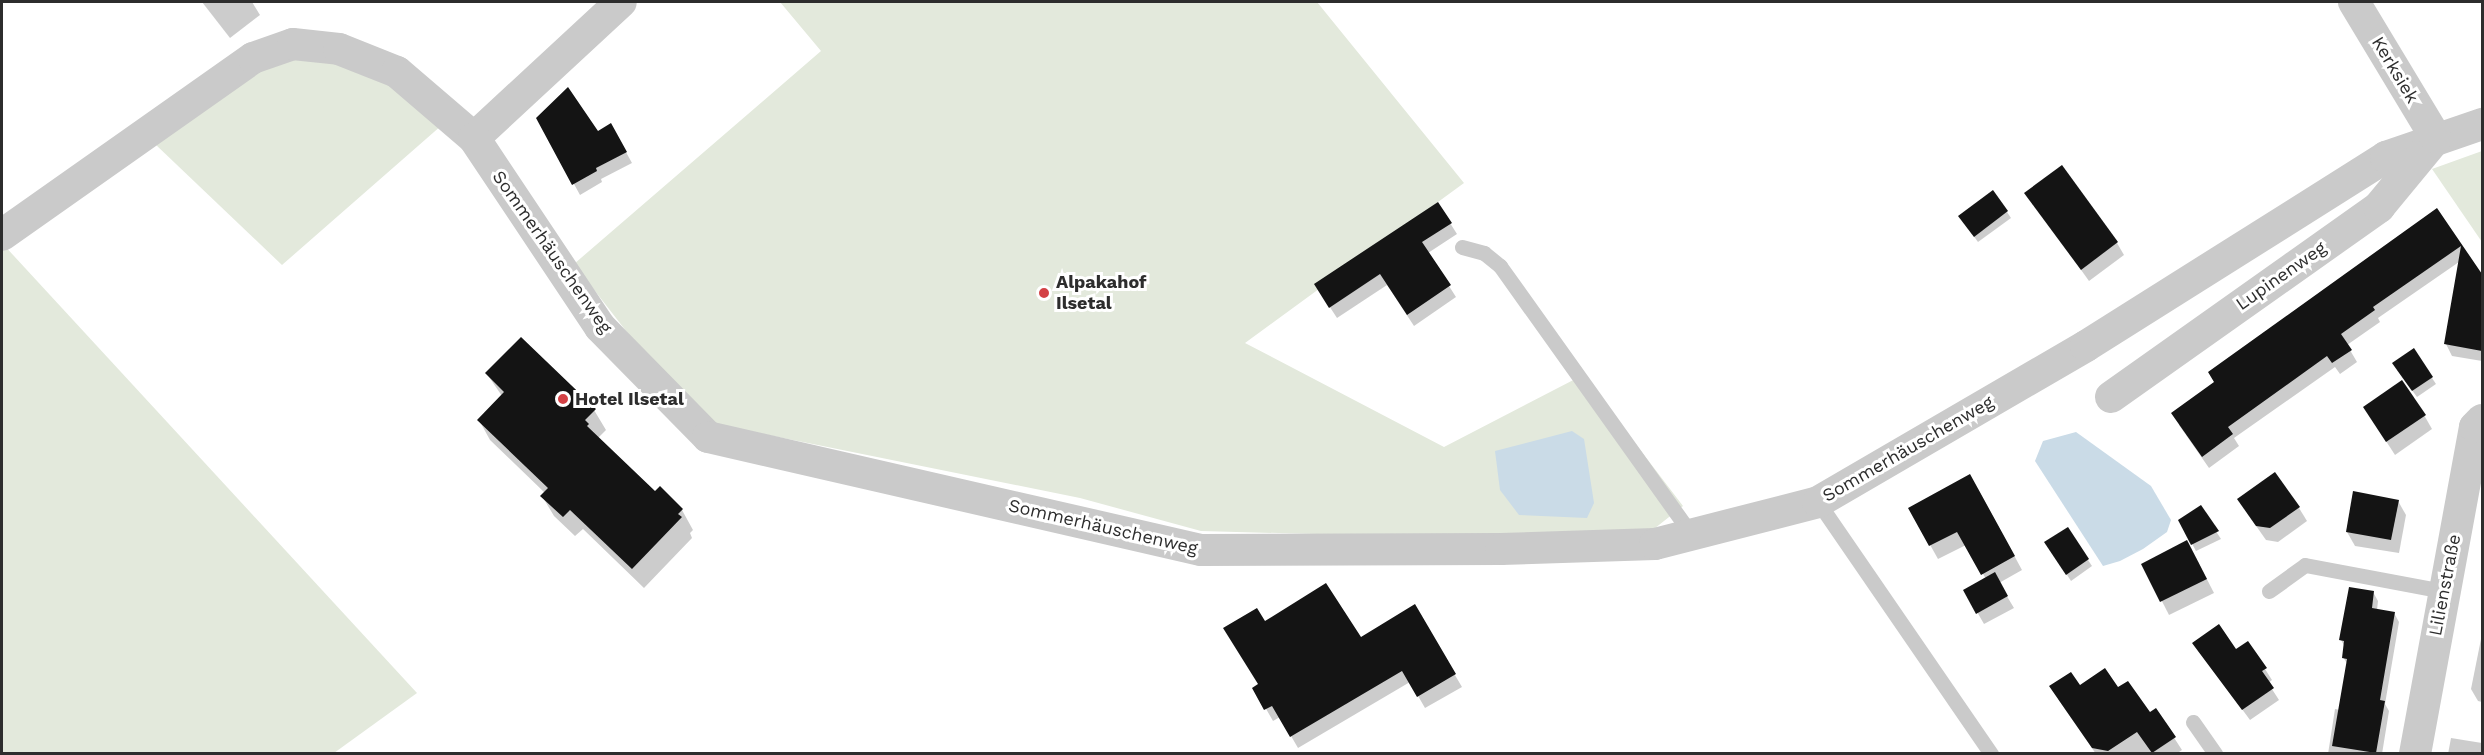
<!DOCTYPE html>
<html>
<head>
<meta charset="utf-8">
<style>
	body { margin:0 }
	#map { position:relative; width:2484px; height:755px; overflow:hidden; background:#fff; font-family:"Work Sans",sans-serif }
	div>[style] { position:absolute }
	.green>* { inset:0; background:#e3e9dc }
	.water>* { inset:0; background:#cadbe7 }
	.shadow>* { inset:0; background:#0003 }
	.building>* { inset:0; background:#141414 }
	.service>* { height:15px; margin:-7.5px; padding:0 7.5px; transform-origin:7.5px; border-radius:7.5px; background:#cacaca }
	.minor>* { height:32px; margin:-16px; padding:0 16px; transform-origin:16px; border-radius:16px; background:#cacaca }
	.dots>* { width:16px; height:16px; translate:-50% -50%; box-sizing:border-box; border:3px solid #fff; border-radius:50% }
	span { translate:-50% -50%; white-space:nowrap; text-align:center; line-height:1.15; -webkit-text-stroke:6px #fff; paint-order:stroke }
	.street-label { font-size:18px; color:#2d2d2d }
	.poi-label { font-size:18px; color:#2d2d2d; font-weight:700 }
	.left { translate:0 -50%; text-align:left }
	.frame { position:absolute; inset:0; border:3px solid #2d2d2d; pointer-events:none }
</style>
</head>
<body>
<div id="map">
	<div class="green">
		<i style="clip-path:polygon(780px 2px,1317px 2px,1464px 183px,1245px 343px,1444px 447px,1583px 375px,1683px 506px,1645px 536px,1464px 538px,1201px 531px,1080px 498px,718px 425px,658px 372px,574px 264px,821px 51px)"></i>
		<i style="clip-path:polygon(301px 56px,338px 62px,387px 80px,442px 125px,282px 265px,155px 144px,260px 65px)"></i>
		<i style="clip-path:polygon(2482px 151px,2482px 242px,2432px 169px)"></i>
		<i style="clip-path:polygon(2px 243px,417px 693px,334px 753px,2px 753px)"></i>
	</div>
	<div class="water">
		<i style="clip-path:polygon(1572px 431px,1584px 439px,1594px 503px,1587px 518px,1519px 515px,1500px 490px,1495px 451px)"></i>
		<i style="clip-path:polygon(2076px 432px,2151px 486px,2171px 520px,2167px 532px,2143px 549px,2120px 561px,2103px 566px,2035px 461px,2043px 441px)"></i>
	</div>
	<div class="shadow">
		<i style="clip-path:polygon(202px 2px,252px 2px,260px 15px,230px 38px)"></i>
		<i style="clip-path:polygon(538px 118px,598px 133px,611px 125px,632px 163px,601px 179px,602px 182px,580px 195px)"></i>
		<i style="clip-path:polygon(2026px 193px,2117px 243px,2124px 255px,2089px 281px)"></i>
		<i style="clip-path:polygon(2437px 210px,2482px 276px,2482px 361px,2452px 356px,2446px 344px,2459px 262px,2378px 318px,2380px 322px,2347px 345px,2357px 362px,2340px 374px,2335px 367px,2234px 438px,2239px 446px,2209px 468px,2179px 425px,2216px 383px,2209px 372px)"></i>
		<i style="clip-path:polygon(2007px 212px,2011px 218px,1978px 242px,1964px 223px)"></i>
		<i style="clip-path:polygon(1450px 223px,1457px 234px,1428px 253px,1456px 297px,1414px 326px,1387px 285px,1337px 318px,1322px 295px)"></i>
		<i style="clip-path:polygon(2397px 370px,2432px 378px,2436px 384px,2417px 397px)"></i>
		<i style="clip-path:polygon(487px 374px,594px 410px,606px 430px,598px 438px,655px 493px,682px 510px,693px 530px,690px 533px,692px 538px,644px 588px,583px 529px,575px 536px,554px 516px,542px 496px,545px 493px,490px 440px,479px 420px,502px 396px)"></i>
		<i style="clip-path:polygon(2424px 415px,2432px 429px,2395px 455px,2373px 421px)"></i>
		<i style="clip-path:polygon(1978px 489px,2022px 570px,1999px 583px,2014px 608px,1984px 624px,1965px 591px,1986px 579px,1966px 545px,1938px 559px,1910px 509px)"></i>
		<i style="clip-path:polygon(2398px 501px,2406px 515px,2399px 553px,2355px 546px,2347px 532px)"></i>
		<i style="clip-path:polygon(2200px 507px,2221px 539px,2196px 551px,2180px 521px)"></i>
		<i style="clip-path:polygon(2299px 508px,2307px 521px,2278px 542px,2266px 540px,2247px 513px)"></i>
		<i style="clip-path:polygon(2067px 529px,2092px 566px,2071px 581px,2050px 549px)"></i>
		<i style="clip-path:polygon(2195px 556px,2214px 593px,2169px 615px,2143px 564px)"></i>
		<i style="clip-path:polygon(2373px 592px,2378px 601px,2377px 610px,2394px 613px,2399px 622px,2385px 704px,2389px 711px,2382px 754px,2328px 754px,2335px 709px,2340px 710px,2348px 665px,2343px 657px,2345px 647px,2341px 640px)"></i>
		<i style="clip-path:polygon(1414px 606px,1462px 687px,1425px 708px,1410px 682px,1298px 748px,1280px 717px,1273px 721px,1254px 688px,1260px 685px,1265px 623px,1360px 639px)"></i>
		<i style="clip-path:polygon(2482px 634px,2482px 702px,2478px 701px,2471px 689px)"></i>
		<i style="clip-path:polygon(2194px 644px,2235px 652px,2265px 669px,2272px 680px,2268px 683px,2279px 700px,2250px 720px)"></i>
		<i style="clip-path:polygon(2080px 687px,2118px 690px,2149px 714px,2156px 710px,2182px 750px,2176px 754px,2096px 754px,2058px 699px)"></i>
		<i style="clip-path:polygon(2451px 738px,2482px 743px,2482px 754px,2448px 754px)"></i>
	</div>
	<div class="building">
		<i style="clip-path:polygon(568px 87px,598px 131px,611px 123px,627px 152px,596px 168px,597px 171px,572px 185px,536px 118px)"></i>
		<i style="clip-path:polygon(2062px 165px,2118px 242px,2081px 270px,2024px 193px)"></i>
		<i style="clip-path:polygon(1993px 190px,2008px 211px,1974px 237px,1958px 216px)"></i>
		<i style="clip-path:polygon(1438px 202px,1452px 223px,1422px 242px,1451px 285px,1407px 315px,1380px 274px,1329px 308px,1314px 284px)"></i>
		<i style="clip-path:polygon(2437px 208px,2482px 274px,2482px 351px,2444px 344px,2461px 246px,2373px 307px,2375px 310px,2341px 334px,2352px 350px,2332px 363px,2327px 356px,2228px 427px,2233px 434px,2202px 457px,2171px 413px,2214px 382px,2208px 372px)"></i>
		<i style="clip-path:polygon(521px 337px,596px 409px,585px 420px,589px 424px,587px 426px,655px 491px,660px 486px,683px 509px,678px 514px,682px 517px,632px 569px,570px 510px,563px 517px,540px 496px,548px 488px,477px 420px,504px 392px,485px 373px)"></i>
		<i style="clip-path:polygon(2414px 348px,2433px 377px,2412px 391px,2392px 363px)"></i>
		<i style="clip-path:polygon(2402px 380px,2426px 415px,2386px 442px,2363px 407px)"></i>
		<i style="clip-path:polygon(2275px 472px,2300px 507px,2270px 528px,2256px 526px,2237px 499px)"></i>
		<i style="clip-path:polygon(1970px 474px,2015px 556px,1981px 575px,1957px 532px,1929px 546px,1908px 508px)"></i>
		<i style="clip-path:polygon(2353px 491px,2399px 500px,2391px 540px,2346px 532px)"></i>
		<i style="clip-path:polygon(2201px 505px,2219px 531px,2191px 545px,2178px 520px)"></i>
		<i style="clip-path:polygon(2068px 527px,2089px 559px,2066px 575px,2044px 542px)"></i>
		<i style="clip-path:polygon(2187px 540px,2207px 579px,2160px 602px,2141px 564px)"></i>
		<i style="clip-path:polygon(1995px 572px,2008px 596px,1976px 614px,1963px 590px)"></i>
		<i style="clip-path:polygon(1326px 583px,1361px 637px,1415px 604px,1456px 674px,1417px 697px,1402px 671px,1290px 737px,1272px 706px,1264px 710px,1252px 688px,1258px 684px,1223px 628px,1257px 608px,1265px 621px)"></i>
		<i style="clip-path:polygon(2349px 587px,2374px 591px,2372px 608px,2395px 612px,2380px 700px,2385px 701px,2376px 753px,2332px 746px,2347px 659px,2342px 658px,2344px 641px,2339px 640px)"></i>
		<i style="clip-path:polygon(2219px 624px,2236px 649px,2248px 641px,2267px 668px,2262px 671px,2274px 688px,2242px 710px,2192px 643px)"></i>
		<i style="clip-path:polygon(2105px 668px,2118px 687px,2128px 681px,2150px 712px,2156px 708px,2176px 737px,2152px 753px,2137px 732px,2108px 751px,2092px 748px,2049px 686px,2071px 672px,2080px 685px)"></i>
	</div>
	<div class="service">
		<i style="left:1462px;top:247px;width:23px;rotate:15deg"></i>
		<i style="left:1484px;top:253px;width:21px;rotate:39deg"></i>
		<i style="left:1500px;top:266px;width:330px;rotate:54.5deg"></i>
		<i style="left:1818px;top:502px;width:306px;rotate:55.5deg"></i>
		<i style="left:2269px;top:591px;width:44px;rotate:-35.8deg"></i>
		<i style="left:2305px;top:565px;width:140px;rotate:10.7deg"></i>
		<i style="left:2193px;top:722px;width:39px;rotate:55deg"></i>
	</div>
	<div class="minor">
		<i style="left:474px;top:138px;width:200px;rotate:-42.8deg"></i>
		<i style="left:2px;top:235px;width:307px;rotate:-35.2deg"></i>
		<i style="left:253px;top:58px;width:42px;rotate:-19.3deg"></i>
		<i style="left:293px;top:44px;width:46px;rotate:6.2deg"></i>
		<i style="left:339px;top:49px;width:62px;rotate:21.6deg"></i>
		<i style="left:397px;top:72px;width:101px;rotate:40.6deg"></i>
		<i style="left:474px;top:138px;width:227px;rotate:56.3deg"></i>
		<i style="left:600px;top:327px;width:154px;rotate:45.5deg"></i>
		<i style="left:708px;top:437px;width:506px;rotate:12.91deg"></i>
		<i style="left:1201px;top:550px;width:300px;rotate:-0.2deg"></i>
		<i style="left:1501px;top:549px;width:154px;rotate:-1.9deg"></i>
		<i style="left:1655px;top:544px;width:168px;rotate:-14.4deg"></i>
		<i style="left:1818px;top:502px;width:310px;rotate:-30.2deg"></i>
		<i style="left:2086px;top:346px;width:355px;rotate:-32.2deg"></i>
		<i style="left:2386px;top:157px;width:102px;rotate:-19deg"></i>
		<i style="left:2111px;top:397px;width:329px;rotate:-35.3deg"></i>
		<i style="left:2379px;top:207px;width:89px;rotate:-50.4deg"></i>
		<i style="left:2436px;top:138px;width:159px;rotate:-121.1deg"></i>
		<i style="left:2415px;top:754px;width:332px;rotate:-79.6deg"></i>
		<i style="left:2475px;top:427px;width:10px;rotate:-45deg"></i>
	</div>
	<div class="dots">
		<i style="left:1044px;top:293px;background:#d34145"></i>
		<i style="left:563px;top:399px;background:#d34145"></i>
	</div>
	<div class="street-label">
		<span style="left:2395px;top:70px;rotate:59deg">Kerksiek</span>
		<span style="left:552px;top:252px;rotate:55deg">Sommerhäuschenweg</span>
		<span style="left:2281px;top:276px;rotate:-35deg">Lupinenweg</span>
		<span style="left:1908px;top:449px;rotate:-30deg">Sommerhäuschenweg</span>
		<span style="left:1103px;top:527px;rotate:13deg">Sommerhäuschenweg</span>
		<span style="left:2445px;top:585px;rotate:-79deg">Lilienstraße</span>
	</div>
	<div class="poi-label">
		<span class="left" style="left:1056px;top:293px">Alpakahof<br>Ilsetal</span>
		<span class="left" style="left:575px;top:399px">Hotel Ilsetal</span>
	</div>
	<div class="frame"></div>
</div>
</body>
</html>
